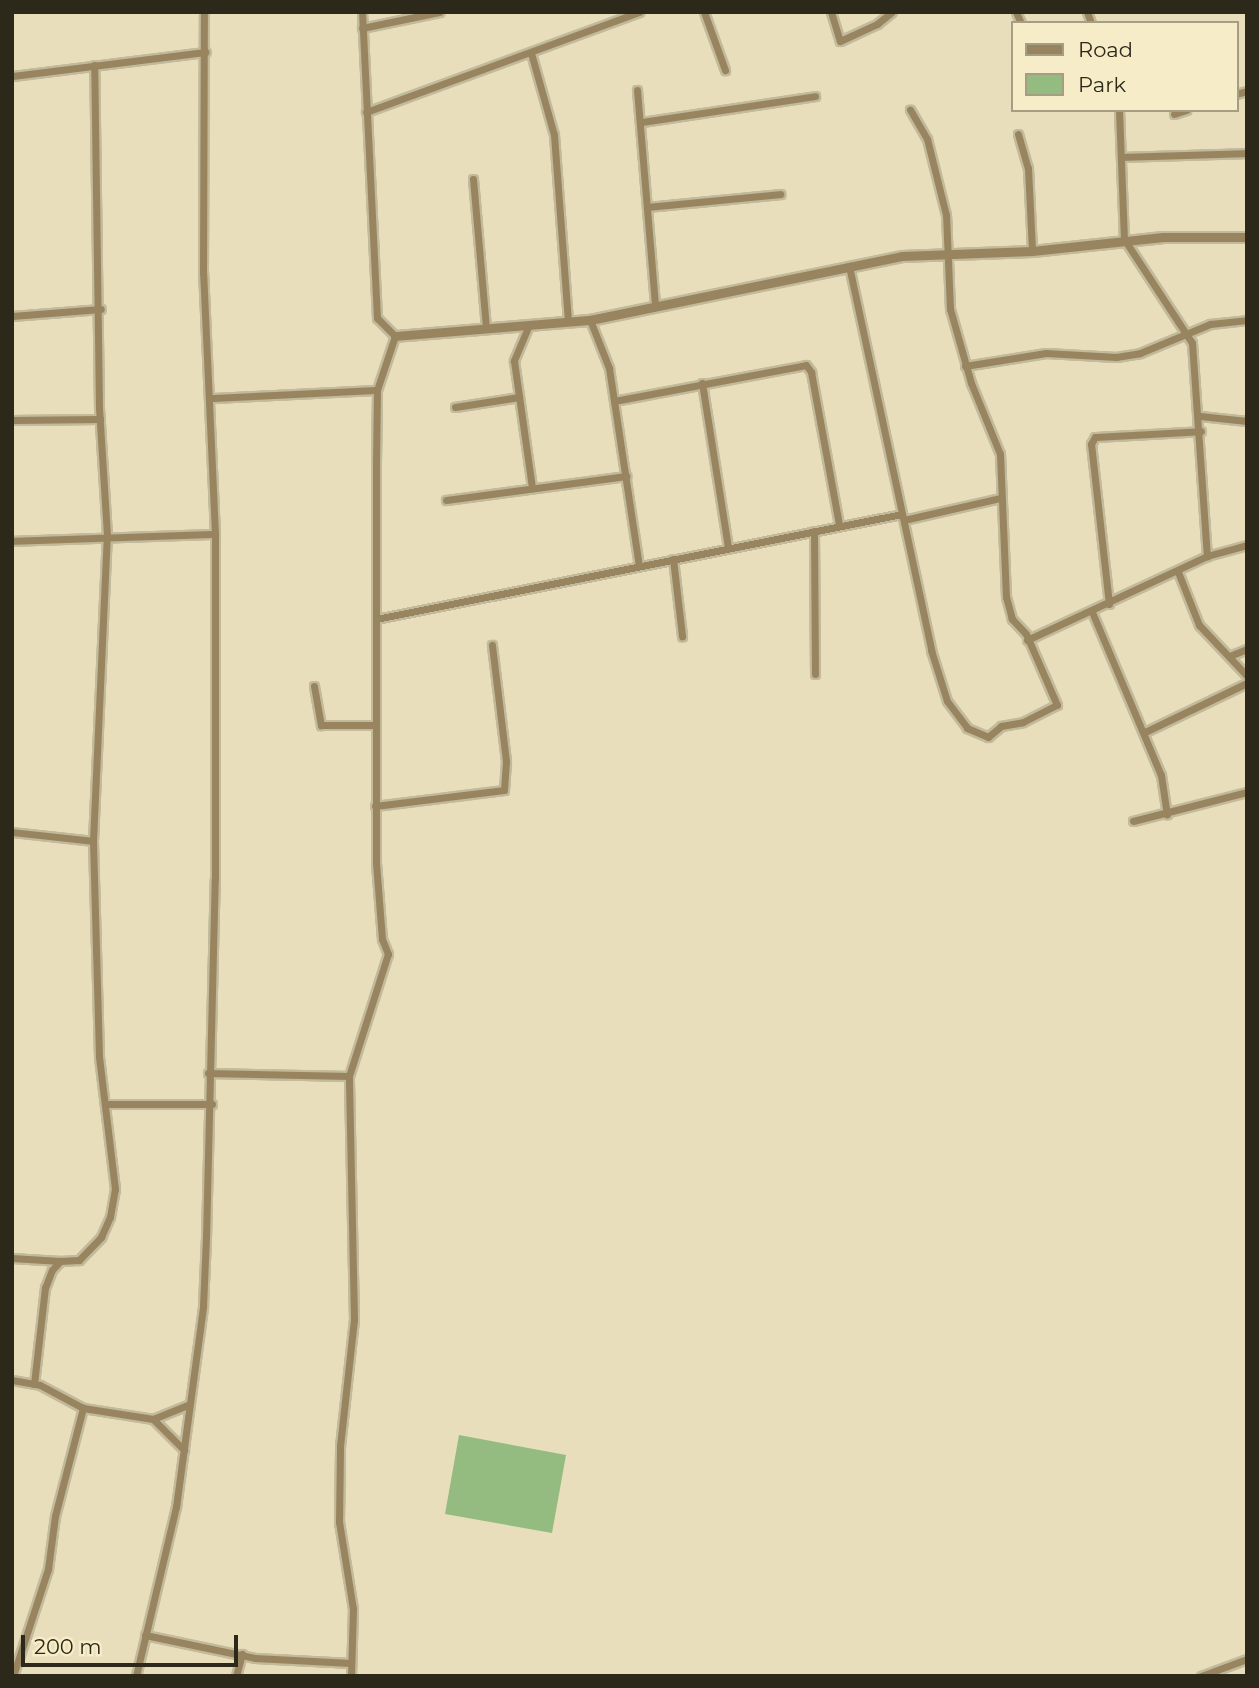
<!DOCTYPE html>
<html>
<head>
<meta charset="utf-8">
<style>
	body { margin:0 }
	#map { position:relative; width:1259px; height:1688px; overflow:hidden; background:#e8debb; font-family:Montserrat,sans-serif }
	div>[style] { position:absolute }
	.green>* { inset:0; background:#94bc80 }
	.roads { filter:drop-shadow(2px 0 #c2ba9b) drop-shadow(-2px 0 #c2ba9b) drop-shadow(0 2px #c2ba9b) drop-shadow(0 -2px #c2ba9b) }
	.minor>* { height:7px; margin:-3.5px; padding:0 3.5px; transform-origin:3.5px; border-radius:3.5px; background:#98855f }
	.tertiary>* { height:9px; margin:-4.5px; padding:0 4.5px; transform-origin:4.5px; border-radius:4.5px; background:#98855f }
	span { translate:-50% -50%; white-space:nowrap; text-align:center; line-height:1.15; -webkit-text-stroke:5px #f6ecc8; paint-order:stroke }
	.frame { position:absolute; inset:0; border:14px solid #2c281a; pointer-events:none }
	.legend { position:absolute; left:1011px; top:21px; width:228px; height:91px; box-sizing:border-box; background:#f6ecc8; border:2px solid #a59e82; margin:0; padding:9px 12px; list-style:none; font-size:21px; color:#2c281a }
	.legend li { display:flex; align-items:center; gap:14px; height:35px }
	.legend b { width:35px; border:2px solid #a59e82 }
	.scale { position:absolute; left:21px; top:1635px; width:217px; height:32px; box-sizing:border-box; border:4px solid #2c281a; border-top:0; padding-left:9px; font-size:21px; line-height:24px; white-space:nowrap; color:#2c281a; -webkit-text-stroke:5px #f6ecc8; paint-order:stroke }
</style>
</head>
<body>
<div id="map">
	<div class="green">
		<i style="clip-path:polygon(459px 1435px,566px 1455px,552px 1533px,445px 1514px)"></i>
	</div>
	<div class="roads">
		<div class="minor">
			<i style="left:704px;top:12px;width:62px;rotate:70.1deg"></i>
			<i style="left:831px;top:12px;width:30px;rotate:73deg"></i>
			<i style="left:840px;top:41px;width:41px;rotate:-24.7deg"></i>
			<i style="left:877px;top:24px;width:19px;rotate:-39deg"></i>
			<i style="left:1016px;top:12px;width:12px;rotate:66deg"></i>
			<i style="left:1087px;top:12px;width:12px;rotate:70deg"></i>
			<i style="left:362px;top:28px;width:79px;rotate:-11.7deg"></i>
			<i style="left:531px;top:53px;width:85px;rotate:74.3deg"></i>
			<i style="left:554px;top:135px;width:186px;rotate:85.7deg"></i>
			<i style="left:12px;top:76px;width:195px;rotate:-7.1deg"></i>
			<i style="left:637px;top:90px;width:217px;rotate:85.2deg"></i>
			<i style="left:1236px;top:94px;width:11px;rotate:-15deg"></i>
			<i style="left:1119px;top:110px;width:129px;rotate:87.8deg"></i>
			<i style="left:1124px;top:239px;width:124px;rotate:56.8deg"></i>
			<i style="left:1192px;top:343px;width:214px;rotate:86deg"></i>
			<i style="left:366px;top:112px;width:291px;rotate:-20.1deg"></i>
			<i style="left:1174px;top:114px;width:13px;rotate:-18deg"></i>
			<i style="left:642px;top:122px;width:175px;rotate:-8.5deg"></i>
			<i style="left:1018px;top:134px;width:35px;rotate:74deg"></i>
			<i style="left:1028px;top:168px;width:83px;rotate:87.2deg"></i>
			<i style="left:1123px;top:157px;width:124px;rotate:-1.8deg"></i>
			<i style="left:473px;top:179px;width:149px;rotate:85deg"></i>
			<i style="left:648px;top:207px;width:133px;rotate:-5.6deg"></i>
			<i style="left:849px;top:266px;width:393px;rotate:77.9deg"></i>
			<i style="left:931px;top:650px;width:53px;rotate:72.6deg"></i>
			<i style="left:947px;top:701px;width:34px;rotate:53deg"></i>
			<i style="left:967px;top:728px;width:23px;rotate:23deg"></i>
			<i style="left:988px;top:737px;width:17px;rotate:-40deg"></i>
			<i style="left:1001px;top:726px;width:22px;rotate:-10deg"></i>
			<i style="left:1023px;top:722px;width:38px;rotate:-27deg"></i>
			<i style="left:1057px;top:705px;width:77px;rotate:-113.6deg"></i>
			<i style="left:1026px;top:634px;width:21px;rotate:-133deg"></i>
			<i style="left:1012px;top:619px;width:23px;rotate:-105deg"></i>
			<i style="left:1006px;top:597px;width:143px;rotate:-92.4deg"></i>
			<i style="left:1000px;top:454px;width:77px;rotate:-112.2deg"></i>
			<i style="left:971px;top:383px;width:77px;rotate:-105.8deg"></i>
			<i style="left:950px;top:309px;width:94px;rotate:-92.4deg"></i>
			<i style="left:946px;top:215px;width:78px;rotate:-104deg"></i>
			<i style="left:927px;top:139px;width:34px;rotate:-120deg"></i>
			<i style="left:12px;top:316px;width:89px;rotate:-4.5deg"></i>
			<i style="left:590px;top:320px;width:52px;rotate:68.4deg"></i>
			<i style="left:609px;top:368px;width:200px;rotate:81.4deg"></i>
			<i style="left:529px;top:325px;width:39px;rotate:113deg"></i>
			<i style="left:514px;top:361px;width:127px;rotate:81.9deg"></i>
			<i style="left:965px;top:366px;width:82px;rotate:-9.1deg"></i>
			<i style="left:1046px;top:353px;width:70px;rotate:3.3deg"></i>
			<i style="left:1116px;top:357px;width:24px;rotate:-9deg"></i>
			<i style="left:1140px;top:353px;width:76px;rotate:-22.5deg"></i>
			<i style="left:1210px;top:324px;width:37px;rotate:-6deg"></i>
			<i style="left:702px;top:383px;width:167px;rotate:81deg"></i>
			<i style="left:212px;top:398px;width:165px;rotate:-2.8deg"></i>
			<i style="left:614px;top:401px;width:195px;rotate:-10.6deg"></i>
			<i style="left:806px;top:365px;width:9px;rotate:54deg"></i>
			<i style="left:811px;top:372px;width:156px;rotate:79.6deg"></i>
			<i style="left:455px;top:407px;width:65px;rotate:-8.9deg"></i>
			<i style="left:1200px;top:416px;width:47px;rotate:6.1deg"></i>
			<i style="left:12px;top:420px;width:88px;rotate:-0.7deg"></i>
			<i style="left:446px;top:500px;width:182px;rotate:-7.6deg"></i>
			<i style="left:904px;top:520px;width:98px;rotate:-12.9deg"></i>
			<i style="left:814px;top:531px;width:143px;rotate:89.6deg"></i>
			<i style="left:12px;top:541px;width:203px;rotate:-2deg"></i>
			<i style="left:673px;top:559px;width:78px;rotate:83.3deg"></i>
			<i style="left:1178px;top:572px;width:57px;rotate:68.4deg"></i>
			<i style="left:1199px;top:625px;width:70px;rotate:46.7deg"></i>
			<i style="left:1109px;top:604px;width:161px;rotate:-96.4deg"></i>
			<i style="left:1091px;top:444px;width:8px;rotate:-60deg"></i>
			<i style="left:1095px;top:437px;width:106px;rotate:-3.2deg"></i>
			<i style="left:1092px;top:612px;width:177px;rotate:67.1deg"></i>
			<i style="left:1161px;top:775px;width:40px;rotate:81.5deg"></i>
			<i style="left:376px;top:619px;width:536px;rotate:-11.29deg"></i>
			<i style="left:1027px;top:640px;width:199px;rotate:-25deg"></i>
			<i style="left:1207px;top:556px;width:41px;rotate:-15.4deg"></i>
			<i style="left:1232px;top:655px;width:16px;rotate:-22deg"></i>
			<i style="left:314px;top:686px;width:40px;rotate:80deg"></i>
			<i style="left:321px;top:725px;width:55px"></i>
			<i style="left:1145px;top:732px;width:113px;rotate:-25.7deg"></i>
			<i style="left:375px;top:806px;width:130px;rotate:-7.1deg"></i>
			<i style="left:504px;top:790px;width:29px;rotate:-86deg"></i>
			<i style="left:506px;top:761px;width:117px;rotate:-96.9deg"></i>
			<i style="left:1133px;top:821px;width:118px;rotate:-14.3deg"></i>
			<i style="left:12px;top:832px;width:81px;rotate:6.3deg"></i>
			<i style="left:208px;top:1073px;width:141px;rotate:1.2deg"></i>
			<i style="left:108px;top:1104px;width:104px"></i>
			<i style="left:12px;top:1258px;width:48px;rotate:3.6deg"></i>
			<i style="left:12px;top:1380px;width:28px;rotate:10deg"></i>
			<i style="left:40px;top:1385px;width:49px;rotate:28.1deg"></i>
			<i style="left:83px;top:1408px;width:71px;rotate:8.9deg"></i>
			<i style="left:153px;top:1419px;width:38px;rotate:-22deg"></i>
			<i style="left:34px;top:1384px;width:97px;rotate:-83.5deg"></i>
			<i style="left:45px;top:1288px;width:19px;rotate:-69deg"></i>
			<i style="left:52px;top:1270px;width:12px;rotate:-48deg"></i>
			<i style="left:60px;top:1261px;width:19px;rotate:-3deg"></i>
			<i style="left:79px;top:1260px;width:32px;rotate:-46deg"></i>
			<i style="left:101px;top:1237px;width:22px;rotate:-66deg"></i>
			<i style="left:110px;top:1217px;width:28px;rotate:-80deg"></i>
			<i style="left:115px;top:1189px;width:134px;rotate:-96.9deg"></i>
			<i style="left:99px;top:1056px;width:215px;rotate:-91.6deg"></i>
			<i style="left:93px;top:841px;width:306px;rotate:-87.4deg"></i>
			<i style="left:107px;top:535px;width:128px;rotate:-93.6deg"></i>
			<i style="left:99px;top:407px;width:342px;rotate:-90.8deg"></i>
			<i style="left:153px;top:1419px;width:44px;rotate:45deg"></i>
			<i style="left:145px;top:1635px;width:112px;rotate:11.8deg"></i>
			<i style="left:255px;top:1658px;width:96px;rotate:3deg"></i>
			<i style="left:13px;top:1676px;width:113px;rotate:-71.9deg"></i>
			<i style="left:48px;top:1569px;width:53px;rotate:-82.5deg"></i>
			<i style="left:55px;top:1516px;width:112px;rotate:-75.5deg"></i>
			<i style="left:136px;top:1676px;width:174px;rotate:-76.7deg"></i>
			<i style="left:176px;top:1507px;width:203px;rotate:-82.3deg"></i>
			<i style="left:203px;top:1306px;width:68px;rotate:-87.5deg"></i>
			<i style="left:206px;top:1238px;width:359px;rotate:-88.6deg"></i>
			<i style="left:215px;top:879px;width:345px;rotate:-90deg"></i>
			<i style="left:215px;top:534px;width:261px;rotate:-92.6deg"></i>
			<i style="left:203px;top:273px;width:261px;rotate:-89.8deg"></i>
			<i style="left:236px;top:1676px;width:23px;rotate:-75deg"></i>
			<i style="left:351px;top:1676px;width:67px;rotate:-88.3deg"></i>
			<i style="left:353px;top:1609px;width:88px;rotate:-99.1deg"></i>
			<i style="left:339px;top:1522px;width:76px;rotate:-89.2deg"></i>
			<i style="left:340px;top:1446px;width:127px;rotate:-83.7deg"></i>
			<i style="left:354px;top:1320px;width:244px;rotate:-91.2deg"></i>
			<i style="left:349px;top:1076px;width:128px;rotate:-72.3deg"></i>
			<i style="left:388px;top:954px;width:16px;rotate:-112deg"></i>
			<i style="left:382px;top:939px;width:77px;rotate:-94.5deg"></i>
			<i style="left:376px;top:862px;width:399px;rotate:-90deg"></i>
			<i style="left:376px;top:463px;width:73px;rotate:-89.2deg"></i>
			<i style="left:377px;top:390px;width:57px;rotate:-71.6deg"></i>
			<i style="left:395px;top:336px;width:25px;rotate:-135deg"></i>
			<i style="left:377px;top:318px;width:306px;rotate:-92.8deg"></i>
			<i style="left:1201px;top:1676px;width:49px;rotate:-20.3deg"></i>
		</div>
		<div class="tertiary">
			<i style="left:395px;top:336px;width:196px;rotate:-4.7deg"></i>
			<i style="left:590px;top:320px;width:318px;rotate:-11.6deg"></i>
			<i style="left:902px;top:256px;width:130px;rotate:-2.2deg"></i>
			<i style="left:1032px;top:251px;width:132px;rotate:-6.1deg"></i>
			<i style="left:1163px;top:237px;width:84px"></i>
		</div>
	</div>
	<div class="frame"></div>
	<ul class="legend">
	<li><b style="height:9px;background:#98855f"></b>Road</li>
	<li><b style="height:19px;background:#94bc80"></b>Park</li>
	</ul>
	<div class="scale">200 m</div>
</div>
</body>
</html>
